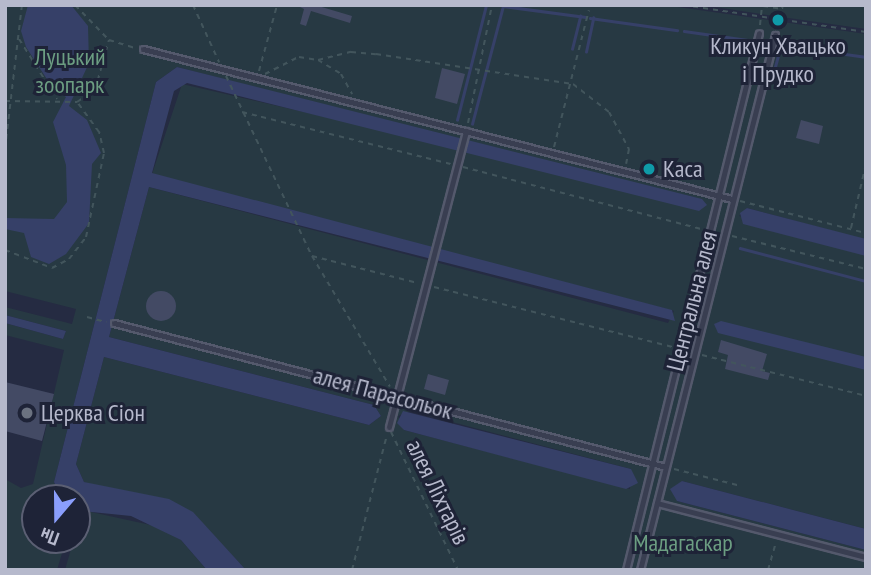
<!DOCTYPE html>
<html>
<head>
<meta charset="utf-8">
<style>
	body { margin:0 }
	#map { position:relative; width:871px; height:575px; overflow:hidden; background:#252b42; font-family:"PT Sans Narrow",sans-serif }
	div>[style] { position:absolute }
	.green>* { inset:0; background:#273943 }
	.water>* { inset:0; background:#364068 }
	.stream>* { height:2.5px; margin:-1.25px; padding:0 1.25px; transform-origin:1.25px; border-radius:1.25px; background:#364068 }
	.building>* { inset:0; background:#434a64 }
	.round { border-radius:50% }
	.path>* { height:2px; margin-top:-1px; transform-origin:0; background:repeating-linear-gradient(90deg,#42555c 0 5px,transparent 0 10px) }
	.roads { filter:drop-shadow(2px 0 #54596c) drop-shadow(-2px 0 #54596c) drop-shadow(0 2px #54596c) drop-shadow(0 -2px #54596c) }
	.pedestrian>* { height:5px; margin:-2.5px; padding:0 2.5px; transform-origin:2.5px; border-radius:2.5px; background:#393e51 }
	.dots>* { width:19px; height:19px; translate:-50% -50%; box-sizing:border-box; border:4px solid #1e2337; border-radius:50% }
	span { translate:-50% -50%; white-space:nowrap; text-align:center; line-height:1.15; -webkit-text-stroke:6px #1e2337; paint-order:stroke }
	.poi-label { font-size:24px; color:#b6b9cc }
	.left { translate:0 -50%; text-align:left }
	.park-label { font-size:24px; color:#6c9e82 }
	.street-label { font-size:24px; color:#b6b9cc }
	.frame { position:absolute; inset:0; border:7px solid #b6b9cc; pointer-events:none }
	.north { position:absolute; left:21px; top:484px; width:70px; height:70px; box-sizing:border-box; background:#1e2337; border:2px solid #5b5f73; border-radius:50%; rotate:200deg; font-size:19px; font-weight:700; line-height:28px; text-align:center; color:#b6b9cc }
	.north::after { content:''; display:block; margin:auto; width:24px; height:32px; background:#8a9efc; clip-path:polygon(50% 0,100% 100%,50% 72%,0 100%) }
</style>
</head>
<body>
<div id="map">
	<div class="green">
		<i style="clip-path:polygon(evenodd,5px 5px,664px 5px,866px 34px,866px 529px,682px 481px,677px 501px,866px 550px,866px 570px,246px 570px,192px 512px,84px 482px,76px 464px,104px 357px,369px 425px,381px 416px,374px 405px,109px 337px,149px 187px,668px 323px,674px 311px,152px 174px,182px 84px,707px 205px,177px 67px,156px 82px,54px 482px,62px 498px,35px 498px,35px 540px,66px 540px,57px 570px,5px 570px,5px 479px,21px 488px,33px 484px,64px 350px,5px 335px,5px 323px,63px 339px,66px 331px,5px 315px,5px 307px,72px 324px,76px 309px,5px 291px,5px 5px,747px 208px,833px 231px,739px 216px,747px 208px,5px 5px,410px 411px,631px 469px,630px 489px,404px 430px,398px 416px,410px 411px)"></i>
		<i style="clip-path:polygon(702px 5px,866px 5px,866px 29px,761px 14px)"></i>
		<i style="clip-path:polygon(82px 510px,155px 526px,181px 540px,207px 570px,65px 570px)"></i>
	</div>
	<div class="water">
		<i style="clip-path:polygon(28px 5px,71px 5px,88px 26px,89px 63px,69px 106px,87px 120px,101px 153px,92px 164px,89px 223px,66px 254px,49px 264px,31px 257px,24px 233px,5px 229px,5px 218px,54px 219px,67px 202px,66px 165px,53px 122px,66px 97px,54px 90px,26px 47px,21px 31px)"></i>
		<i style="clip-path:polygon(177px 67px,702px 199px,707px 205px,699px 211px,187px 83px,174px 91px,152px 173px,672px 310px,675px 321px,149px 187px,109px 337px,374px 405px,381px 416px,369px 425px,104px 357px,76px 464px,84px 482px,169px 499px,193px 512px,246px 570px,207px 570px,181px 540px,131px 516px,82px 511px,77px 526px,77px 498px,62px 498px,54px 482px,156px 82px)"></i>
		<i style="clip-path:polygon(747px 208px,866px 239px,866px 256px,743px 224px,740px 213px)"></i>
		<i style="clip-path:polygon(5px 315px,66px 331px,63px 339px,5px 323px)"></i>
		<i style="clip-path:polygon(721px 321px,866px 357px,866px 370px,718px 333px,714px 324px)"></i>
		<i style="clip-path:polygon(403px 411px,631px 469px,638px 483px,626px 489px,404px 430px,397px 423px)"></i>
		<i style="clip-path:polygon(682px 481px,866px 529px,866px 550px,677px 501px,670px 489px)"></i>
	</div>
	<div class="stream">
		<i style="left:590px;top:18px;width:88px;rotate:7.9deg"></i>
		<i style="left:684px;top:31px;width:64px;rotate:8.1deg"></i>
		<i style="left:572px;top:49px;width:34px;rotate:-76deg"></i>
		<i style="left:586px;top:52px;width:35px;rotate:-78deg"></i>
		<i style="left:772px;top:78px;width:34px;rotate:-75deg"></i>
		<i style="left:781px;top:45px;width:86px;rotate:8deg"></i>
		<i style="left:457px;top:120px;width:119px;rotate:-75.8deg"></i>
		<i style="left:472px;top:124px;width:122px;rotate:-75.3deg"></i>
		<i style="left:503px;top:6px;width:83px;rotate:7.6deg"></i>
		<i style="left:740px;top:248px;width:130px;rotate:14.7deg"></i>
	</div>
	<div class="building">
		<i style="clip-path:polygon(296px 5px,315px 5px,352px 16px,350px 23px,311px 11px,306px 26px,300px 24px,304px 9px)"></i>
		<i style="clip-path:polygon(442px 68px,465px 74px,457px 104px,435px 98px)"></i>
		<i style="clip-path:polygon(801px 120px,823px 126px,819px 144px,796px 138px)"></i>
		<i class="round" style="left:146px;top:291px;width:30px;height:30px"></i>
		<i style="clip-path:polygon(721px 340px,767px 354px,762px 371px,770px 373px,768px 380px,725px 369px,728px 355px,718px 352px)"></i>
		<i style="clip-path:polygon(428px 374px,449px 380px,445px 395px,424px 389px)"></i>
		<i style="clip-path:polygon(5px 382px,54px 394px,42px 441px,5px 431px)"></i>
	</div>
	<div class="path">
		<i style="left:75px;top:5px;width:47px;rotate:45.9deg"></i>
		<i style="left:193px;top:5px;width:63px;rotate:65.5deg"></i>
		<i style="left:683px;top:5px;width:185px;rotate:8.4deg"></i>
		<i style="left:763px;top:6px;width:18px;rotate:9deg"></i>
		<i style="left:760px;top:25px;width:20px;rotate:-84deg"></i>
		<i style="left:778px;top:28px;width:24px;rotate:-78deg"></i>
		<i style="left:19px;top:39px;width:71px;rotate:57.7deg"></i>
		<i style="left:318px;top:60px;width:34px;rotate:-14deg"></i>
		<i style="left:351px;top:52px;width:25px;rotate:5deg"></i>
		<i style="left:376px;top:54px;width:199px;rotate:8.7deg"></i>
		<i style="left:573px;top:84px;width:46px;rotate:37.9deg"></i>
		<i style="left:609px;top:112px;width:42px;rotate:61.6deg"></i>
		<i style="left:629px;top:149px;width:15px;rotate:101deg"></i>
		<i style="left:259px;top:71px;width:68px;rotate:-74.7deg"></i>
		<i style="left:265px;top:74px;width:38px;rotate:-27deg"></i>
		<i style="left:299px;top:57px;width:19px;rotate:9deg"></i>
		<i style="left:318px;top:60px;width:27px;rotate:31deg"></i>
		<i style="left:341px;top:74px;width:23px;rotate:61deg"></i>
		<i style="left:226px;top:76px;width:199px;rotate:64.5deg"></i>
		<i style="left:312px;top:256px;width:152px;rotate:59.2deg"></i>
		<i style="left:5px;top:101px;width:72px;rotate:0.8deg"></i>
		<i style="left:77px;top:102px;width:22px;rotate:-34deg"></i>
		<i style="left:95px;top:90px;width:52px;rotate:-74.4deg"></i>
		<i style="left:109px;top:40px;width:28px;rotate:17deg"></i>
		<i style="left:242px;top:112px;width:215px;rotate:14deg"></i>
		<i style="left:468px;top:123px;width:120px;rotate:-78.5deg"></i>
		<i style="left:554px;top:147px;width:141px;rotate:-75.7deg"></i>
		<i style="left:5px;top:149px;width:145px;rotate:-83.3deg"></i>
		<i style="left:463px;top:167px;width:250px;rotate:14.6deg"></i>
		<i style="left:5px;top:172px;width:24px;rotate:90deg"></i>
		<i style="left:740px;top:201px;width:130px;rotate:14.3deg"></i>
		<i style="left:851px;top:228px;width:66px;rotate:-76.8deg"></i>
		<i style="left:732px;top:236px;width:138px;rotate:13.8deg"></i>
		<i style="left:5px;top:250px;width:50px;rotate:21deg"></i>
		<i style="left:52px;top:268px;width:19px;rotate:-28deg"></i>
		<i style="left:69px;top:259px;width:28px;rotate:-52deg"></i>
		<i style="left:86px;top:237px;width:86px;rotate:-77.9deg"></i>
		<i style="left:104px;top:153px;width:22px;rotate:-103deg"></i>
		<i style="left:99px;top:132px;width:37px;rotate:-126deg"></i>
		<i style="left:312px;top:256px;width:109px;rotate:14.3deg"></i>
		<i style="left:434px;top:287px;width:246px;rotate:14.1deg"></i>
		<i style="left:87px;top:317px;width:20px;rotate:15deg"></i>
		<i style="left:702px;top:355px;width:169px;rotate:14deg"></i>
		<i style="left:391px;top:432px;width:153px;rotate:64.1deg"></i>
		<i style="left:674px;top:469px;width:69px;rotate:14.2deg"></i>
		<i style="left:352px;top:570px;width:139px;rotate:-75.5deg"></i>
		<i style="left:768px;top:570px;width:29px;rotate:-74deg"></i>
	</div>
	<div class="roads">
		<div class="pedestrian">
			<i style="left:143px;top:49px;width:608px;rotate:14.29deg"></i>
			<i style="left:114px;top:323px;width:570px;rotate:14.62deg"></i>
			<i style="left:389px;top:427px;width:306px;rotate:-75.4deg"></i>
			<i style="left:657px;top:503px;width:216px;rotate:14.5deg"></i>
			<i style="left:626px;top:570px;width:553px;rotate:-76.09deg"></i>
			<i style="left:640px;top:570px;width:552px;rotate:-75.84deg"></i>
		</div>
	</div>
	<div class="dots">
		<i style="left:778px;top:20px;background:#0f9aa8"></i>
		<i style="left:649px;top:169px;background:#0f9aa8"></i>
		<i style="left:27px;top:413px;background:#6b7280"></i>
	</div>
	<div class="poi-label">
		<span style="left:778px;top:60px">Кликун Хвацько<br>і Прудко</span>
		<span class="left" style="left:663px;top:169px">Каса</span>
		<span class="left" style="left:41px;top:413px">Церква Сіон</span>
	</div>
	<div class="park-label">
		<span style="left:70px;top:71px">Луцький<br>зоопарк</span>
		<span style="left:683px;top:543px">Мадагаскар</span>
	</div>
	<div class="street-label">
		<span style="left:692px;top:301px;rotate:-76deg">Центральна алея</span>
		<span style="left:383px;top:393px;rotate:15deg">алея Парасольок</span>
		<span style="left:438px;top:492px;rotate:64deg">алея Ліхтарів</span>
	</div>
	<div class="frame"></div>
	<div class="north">Пн</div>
</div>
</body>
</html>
